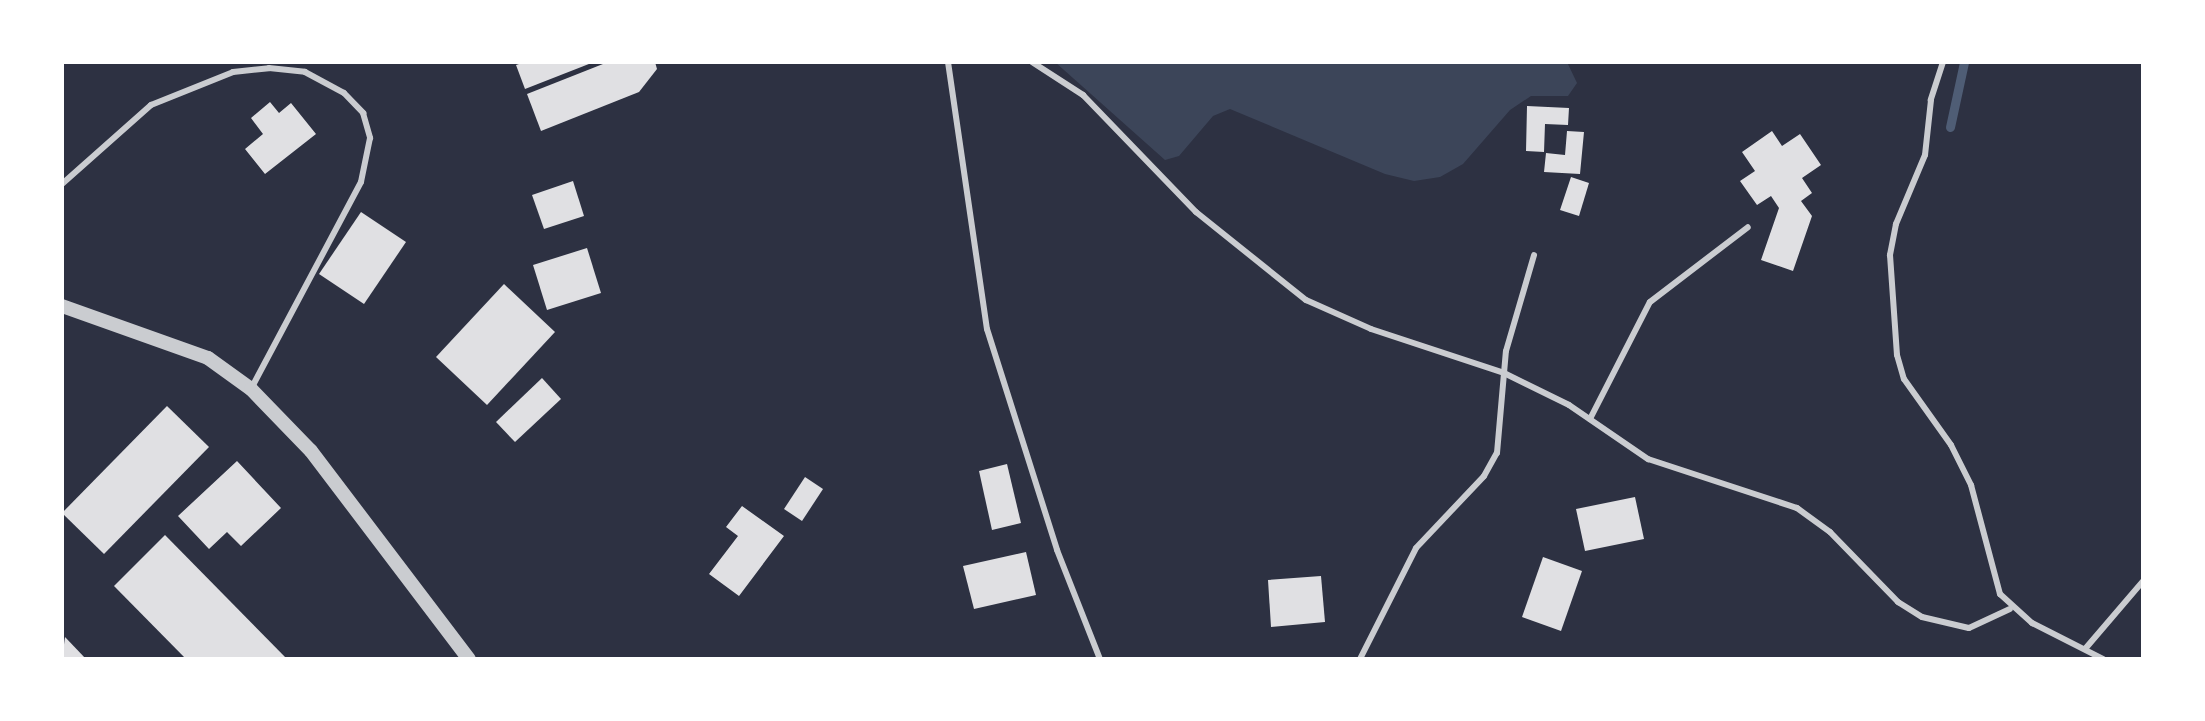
<!DOCTYPE html>
<html>
<head>
<meta charset="utf-8">
<style>
	body { margin:0 }
	#map { position:relative; width:2205px; height:721px; overflow:hidden; background:#2d3142; font-family:Poppins,sans-serif }
	div>[style] { position:absolute }
	.green>* { inset:0; background:#3c4559 }
	.stream>* { height:9px; margin:-4.5px; padding:0 4.5px; transform-origin:4.5px; border-radius:4.5px; background:#4f5d75 }
	.building>* { inset:0; background:#e0e0e3 }
	.service>* { height:6px; margin:-3px; padding:0 3px; transform-origin:3px; border-radius:3px; background:#caccd0 }
	.tertiary>* { height:14px; margin:-7px; padding:0 7px; transform-origin:7px; border-radius:7px; background:#caccd0 }
	span { translate:-50% -50%; white-space:nowrap; text-align:center; line-height:1.15; -webkit-text-stroke:7px #fff; paint-order:stroke }
	.frame { position:absolute; inset:0; border:64px solid #fff; pointer-events:none }
</style>
</head>
<body>
<div id="map">
	<div class="green">
		<i style="clip-path:polygon(1055px 62px,1567px 62px,1577px 83px,1568px 96px,1531px 96px,1510px 110px,1463px 164px,1440px 177px,1414px 181px,1385px 174px,1230px 109px,1213px 116px,1179px 156px,1165px 160px)"></i>
	</div>
	<div class="stream">
		<i style="left:1950px;top:127px;width:66px;rotate:-77.8deg"></i>
	</div>
	<div class="building">
		<i style="clip-path:polygon(525px 62px,594px 62px,525px 89px,516px 65px)"></i>
		<i style="clip-path:polygon(608px 62px,655px 62px,657px 69px,639px 92px,541px 131px,527px 94px)"></i>
		<i style="clip-path:polygon(270px 102px,279px 113px,291px 103px,316px 134px,265px 174px,245px 149px,263px 134px,251px 118px)"></i>
		<i style="clip-path:polygon(1527px 106px,1569px 108px,1568px 125px,1545px 124px,1544px 152px,1526px 151px)"></i>
		<i style="clip-path:polygon(1567px 131px,1584px 132px,1580px 174px,1544px 172px,1546px 153px,1565px 155px)"></i>
		<i style="clip-path:polygon(1772px 131px,1782px 146px,1800px 134px,1821px 165px,1802px 178px,1812px 193px,1801px 201px,1812px 216px,1793px 271px,1761px 260px,1779px 208px,1771px 196px,1757px 205px,1740px 181px,1755px 171px,1742px 152px)"></i>
		<i style="clip-path:polygon(1571px 177px,1589px 183px,1579px 216px,1560px 210px)"></i>
		<i style="clip-path:polygon(573px 181px,584px 216px,544px 229px,532px 195px)"></i>
		<i style="clip-path:polygon(361px 212px,406px 242px,364px 304px,319px 274px)"></i>
		<i style="clip-path:polygon(587px 248px,601px 293px,547px 310px,533px 265px)"></i>
		<i style="clip-path:polygon(504px 284px,555px 332px,487px 405px,436px 357px)"></i>
		<i style="clip-path:polygon(542px 378px,561px 399px,515px 442px,496px 422px)"></i>
		<i style="clip-path:polygon(167px 406px,209px 447px,104px 554px,62px 513px)"></i>
		<i style="clip-path:polygon(237px 461px,281px 508px,241px 546px,227px 532px,209px 549px,178px 516px)"></i>
		<i style="clip-path:polygon(1007px 464px,1021px 523px,992px 530px,979px 471px)"></i>
		<i style="clip-path:polygon(805px 477px,823px 489px,802px 521px,784px 509px)"></i>
		<i style="clip-path:polygon(1635px 497px,1644px 539px,1585px 551px,1576px 509px)"></i>
		<i style="clip-path:polygon(742px 506px,784px 536px,739px 596px,709px 574px,738px 536px,726px 527px)"></i>
		<i style="clip-path:polygon(165px 535px,287px 659px,186px 659px,114px 586px)"></i>
		<i style="clip-path:polygon(1026px 552px,1036px 595px,974px 609px,963px 566px)"></i>
		<i style="clip-path:polygon(1543px 557px,1582px 571px,1561px 631px,1522px 617px)"></i>
		<i style="clip-path:polygon(1321px 576px,1325px 622px,1271px 627px,1268px 580px)"></i>
		<i style="clip-path:polygon(65px 637px,86px 659px,62px 659px)"></i>
	</div>
	<div class="service">
		<i style="left:948px;top:62px;width:270px;rotate:81.7deg"></i>
		<i style="left:987px;top:329px;width:232px;rotate:72.4deg"></i>
		<i style="left:1057px;top:550px;width:117px;rotate:68.5deg"></i>
		<i style="left:1032px;top:62px;width:61px;rotate:32.9deg"></i>
		<i style="left:1083px;top:95px;width:163px;rotate:46deg"></i>
		<i style="left:1196px;top:212px;width:141px;rotate:38.7deg"></i>
		<i style="left:1306px;top:300px;width:71px;rotate:24deg"></i>
		<i style="left:1371px;top:329px;width:140px;rotate:18.3deg"></i>
		<i style="left:1504px;top:373px;width:72px;rotate:26.2deg"></i>
		<i style="left:1569px;top:405px;width:96px;rotate:34.4deg"></i>
		<i style="left:1648px;top:459px;width:157px;rotate:18.2deg"></i>
		<i style="left:1797px;top:508px;width:41px;rotate:36deg"></i>
		<i style="left:1830px;top:532px;width:98px;rotate:45.8deg"></i>
		<i style="left:1898px;top:602px;width:28px;rotate:32deg"></i>
		<i style="left:1922px;top:617px;width:48px;rotate:13.2deg"></i>
		<i style="left:1969px;top:628px;width:45px;rotate:-24.9deg"></i>
		<i style="left:1943px;top:62px;width:40px;rotate:108deg"></i>
		<i style="left:1931px;top:100px;width:55px;rotate:96.2deg"></i>
		<i style="left:1925px;top:155px;width:75px;rotate:112.8deg"></i>
		<i style="left:1896px;top:224px;width:32px;rotate:101deg"></i>
		<i style="left:1890px;top:255px;width:100px;rotate:86deg"></i>
		<i style="left:1897px;top:355px;width:25px;rotate:74deg"></i>
		<i style="left:1904px;top:379px;width:81px;rotate:54.5deg"></i>
		<i style="left:1951px;top:445px;width:45px;rotate:63.4deg"></i>
		<i style="left:1971px;top:485px;width:113px;rotate:75.1deg"></i>
		<i style="left:2000px;top:594px;width:43px;rotate:42.2deg"></i>
		<i style="left:2032px;top:623px;width:80px;rotate:26.9deg"></i>
		<i style="left:62px;top:184px;width:119px;rotate:-41.6deg"></i>
		<i style="left:151px;top:105px;width:88px;rotate:-21.9deg"></i>
		<i style="left:233px;top:72px;width:36px;rotate:-6deg"></i>
		<i style="left:269px;top:68px;width:36px;rotate:6deg"></i>
		<i style="left:305px;top:72px;width:44px;rotate:28.3deg"></i>
		<i style="left:344px;top:93px;width:28px;rotate:46deg"></i>
		<i style="left:363px;top:113px;width:26px;rotate:74deg"></i>
		<i style="left:370px;top:138px;width:45px;rotate:101.6deg"></i>
		<i style="left:361px;top:182px;width:234px;rotate:118deg"></i>
		<i style="left:1590px;top:419px;width:131px;rotate:-62.9deg"></i>
		<i style="left:1650px;top:302px;width:123px;rotate:-37.4deg"></i>
		<i style="left:2085px;top:649px;width:89px;rotate:-49.5deg"></i>
		<i style="left:1360px;top:659px;width:124px;rotate:-63.2deg"></i>
		<i style="left:1416px;top:548px;width:99px;rotate:-46.6deg"></i>
		<i style="left:1484px;top:476px;width:26px;rotate:-61deg"></i>
		<i style="left:1497px;top:453px;width:102px;rotate:-85deg"></i>
		<i style="left:1506px;top:351px;width:100px;rotate:-73.7deg"></i>
	</div>
	<div class="tertiary">
		<i style="left:62px;top:306px;width:155px;rotate:19.6deg"></i>
		<i style="left:208px;top:358px;width:53px;rotate:35.8deg"></i>
		<i style="left:251px;top:389px;width:86px;rotate:45.9deg"></i>
		<i style="left:311px;top:451px;width:261px;rotate:52.8deg"></i>
	</div>
	<div class="frame"></div>
</div>
</body>
</html>
